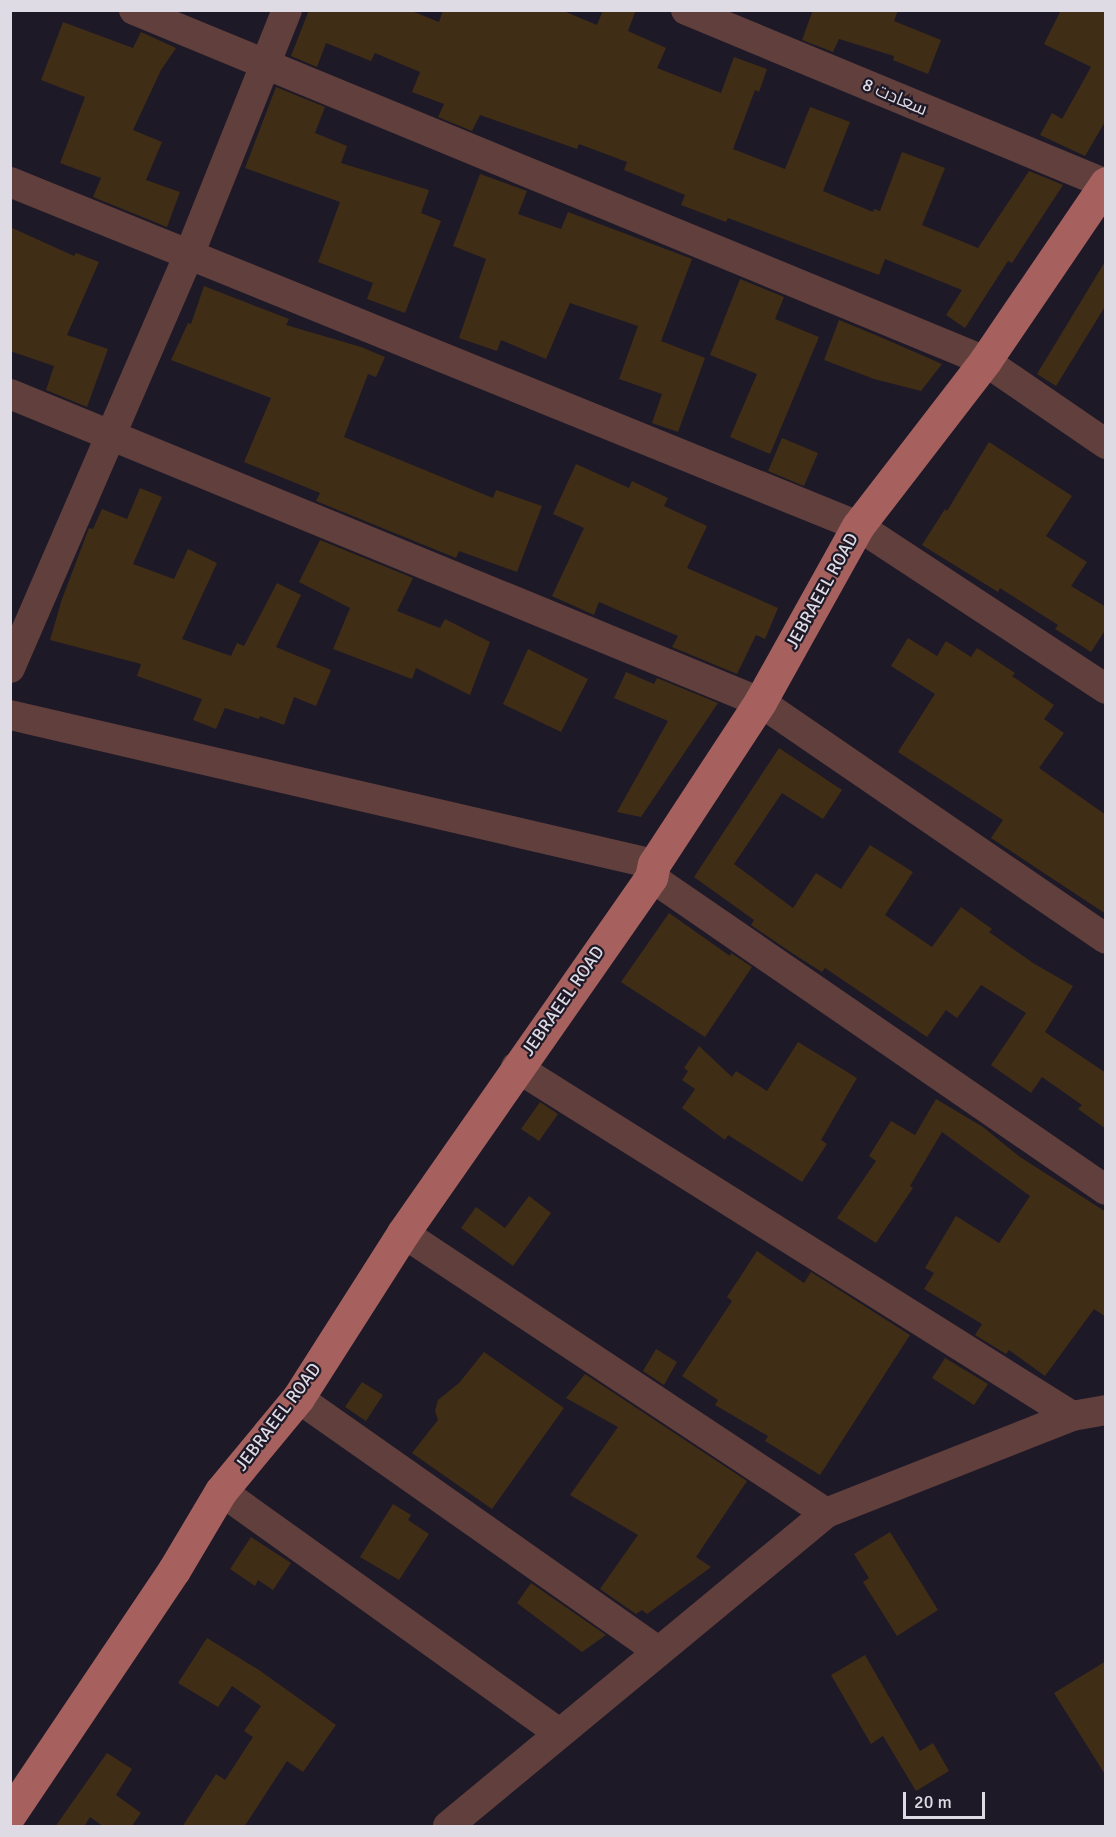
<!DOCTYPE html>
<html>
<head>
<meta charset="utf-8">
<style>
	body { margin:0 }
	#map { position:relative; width:1116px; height:1837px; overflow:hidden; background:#1e1927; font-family:Signika,Cairo,sans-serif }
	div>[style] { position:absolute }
	.building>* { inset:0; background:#402d16 }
	.minor>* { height:30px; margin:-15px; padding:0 15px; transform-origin:15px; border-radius:15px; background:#613f3d }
	.major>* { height:33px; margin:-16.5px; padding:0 16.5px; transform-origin:16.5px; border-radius:16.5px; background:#a6615e }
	span { translate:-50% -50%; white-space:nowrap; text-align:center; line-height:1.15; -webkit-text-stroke:4.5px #1e1927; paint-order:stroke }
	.street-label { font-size:18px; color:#dedbe5 }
	.frame { position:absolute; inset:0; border:12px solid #dedbe5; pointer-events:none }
	.scale { position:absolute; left:903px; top:1792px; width:82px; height:27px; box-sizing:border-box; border:3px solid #dedbe5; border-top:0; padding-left:8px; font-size:18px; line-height:21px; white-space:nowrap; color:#dedbe5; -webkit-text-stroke:4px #1e1927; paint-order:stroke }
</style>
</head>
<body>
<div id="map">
	<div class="building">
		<i style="clip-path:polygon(309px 10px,409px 10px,439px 22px,443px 10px,561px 10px,597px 25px,603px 10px,636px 10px,628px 31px,666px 48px,657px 68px,721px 93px,734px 57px,767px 69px,759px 92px,755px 90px,733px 149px,785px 169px,810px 107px,850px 122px,823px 191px,873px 212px,874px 209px,880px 211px,902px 152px,945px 168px,922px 225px,978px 248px,1029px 171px,1063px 185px,1012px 263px,1008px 261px,965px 328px,946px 315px,962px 290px,885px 259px,879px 275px,728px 218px,726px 222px,681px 205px,685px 195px,624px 170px,627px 162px,579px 144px,577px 149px,480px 115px,472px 131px,438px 117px,444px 104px,412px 92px,420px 72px,375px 53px,371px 61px,326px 43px,317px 67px,291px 56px)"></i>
		<i style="clip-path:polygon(813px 10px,898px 10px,894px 21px,941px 40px,928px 74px,893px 60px,894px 56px,839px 39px,833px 52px,802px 40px)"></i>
		<i style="clip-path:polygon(1061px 10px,1106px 10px,1106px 120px,1085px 156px,1040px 135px,1052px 113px,1062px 119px,1091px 67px,1044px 44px)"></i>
		<i style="clip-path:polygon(63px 22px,133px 48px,141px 32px,176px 48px,161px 70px,133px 130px,162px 142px,146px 180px,180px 192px,167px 227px,93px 197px,101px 178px,60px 163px,85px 97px,41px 80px)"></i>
		<i style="clip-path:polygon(276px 87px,325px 107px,315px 133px,347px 146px,341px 163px,429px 190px,421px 213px,441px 221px,405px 313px,367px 299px,373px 283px,318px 262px,340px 202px,245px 168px)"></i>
		<i style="clip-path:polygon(480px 174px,527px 191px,518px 214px,561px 229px,568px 212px,692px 259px,661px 341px,705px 358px,678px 432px,652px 423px,662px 394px,619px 379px,638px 326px,570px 303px,546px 359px,501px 340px,497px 351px,459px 338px,486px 259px,453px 246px)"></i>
		<i style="clip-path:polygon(10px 227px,74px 256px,76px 253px,99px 262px,67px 335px,108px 349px,87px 407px,46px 390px,54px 366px,10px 351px)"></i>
		<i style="clip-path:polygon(1106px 260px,1106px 305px,1056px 386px,1037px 374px)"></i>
		<i style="clip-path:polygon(740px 279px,784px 297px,775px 319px,819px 337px,770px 454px,730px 437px,757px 374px,710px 355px)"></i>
		<i style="clip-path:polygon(204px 286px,289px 319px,286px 325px,361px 347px,385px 357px,376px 377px,368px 374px,344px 437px,493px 498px,496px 490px,542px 506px,517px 572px,459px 551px,456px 558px,316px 501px,320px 493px,244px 462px,271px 398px,171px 360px,188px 323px,191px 324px)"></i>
		<i style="clip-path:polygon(839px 320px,878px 336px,942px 364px,921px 391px,874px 379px,824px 360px)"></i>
		<i style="clip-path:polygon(782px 438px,818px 453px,804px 486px,768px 471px)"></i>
		<i style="clip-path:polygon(989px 442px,1072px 496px,1046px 536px,1087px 562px,1071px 586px,1106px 607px,1106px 629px,1091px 652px,1055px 629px,1058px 625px,1000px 588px,998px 592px,922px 545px,945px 509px,947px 511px)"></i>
		<i style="clip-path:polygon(576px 464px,629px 488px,632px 481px,668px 498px,664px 506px,707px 526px,687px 568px,778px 608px,765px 639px,756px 635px,737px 674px,672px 647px,678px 636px,599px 602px,594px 615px,552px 596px,584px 528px,553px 514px)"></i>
		<i style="clip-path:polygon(140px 488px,162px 497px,133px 564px,174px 579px,188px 549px,217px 563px,182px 639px,231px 656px,237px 643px,244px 646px,277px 583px,301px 595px,276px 647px,331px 670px,316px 706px,294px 697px,284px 725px,260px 716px,259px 719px,225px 708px,216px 729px,193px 720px,202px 699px,137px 676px,141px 664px,50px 640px,62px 599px,89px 528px,93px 529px,102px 509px,127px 519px)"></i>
		<i style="clip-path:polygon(320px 540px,413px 578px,397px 611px,440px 628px,445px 619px,490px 642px,470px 695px,416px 668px,412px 679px,333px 649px,350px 608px,299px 582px)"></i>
		<i style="clip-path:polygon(908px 638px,937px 656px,946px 641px,971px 657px,977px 648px,1015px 673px,1012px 676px,1054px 705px,1044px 719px,1064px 733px,1039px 768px,1106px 815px,1106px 914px,991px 838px,1003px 820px,898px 752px,935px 694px,891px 666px)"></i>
		<i style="clip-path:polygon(528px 649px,588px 679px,561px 732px,503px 704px)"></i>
		<i style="clip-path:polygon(626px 672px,654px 684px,657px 678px,718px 703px,641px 817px,617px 812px,668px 721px,614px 698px)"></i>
		<i style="clip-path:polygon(779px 748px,842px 790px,823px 819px,782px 793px,734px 864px,793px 908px,816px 873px,841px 889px,870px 845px,913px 872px,885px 915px,932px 947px,961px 907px,992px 929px,989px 932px,1033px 963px,1073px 986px,1045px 1032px,1106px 1073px,1106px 1129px,1078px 1109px,1082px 1105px,1042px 1077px,1031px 1093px,991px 1065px,1026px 1013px,981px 985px,957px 1018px,946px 1010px,927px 1037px,825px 968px,822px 972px,792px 953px,751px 925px,754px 920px,694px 877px)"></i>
		<i style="clip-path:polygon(669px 913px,730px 956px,731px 953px,752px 967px,705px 1037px,621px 982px)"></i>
		<i style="clip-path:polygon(798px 1042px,857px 1078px,821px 1140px,827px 1144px,802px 1182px,728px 1135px,725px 1140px,682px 1108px,695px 1089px,682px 1080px,688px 1071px,684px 1068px,699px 1046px,732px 1077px,736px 1071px,767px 1091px)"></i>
		<i style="clip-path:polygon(936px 1099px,983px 1127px,1020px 1157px,1106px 1212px,1106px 1317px,1094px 1309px,1045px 1376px,1009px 1350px,1006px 1354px,975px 1335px,982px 1324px,924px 1289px,934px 1273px,925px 1268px,956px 1216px,999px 1243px,1030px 1196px,942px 1132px,910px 1186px,913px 1188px,876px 1243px,837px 1218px,876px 1161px,869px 1156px,891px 1121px,915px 1135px)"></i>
		<i style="clip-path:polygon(540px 1102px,558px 1114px,539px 1141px,521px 1129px)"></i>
		<i style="clip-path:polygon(529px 1196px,551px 1213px,513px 1266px,461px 1228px,476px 1207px,505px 1228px)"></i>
		<i style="clip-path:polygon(757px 1251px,804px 1283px,811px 1272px,910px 1335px,820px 1475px,765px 1441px,768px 1436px,715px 1405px,718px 1400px,682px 1376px,732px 1301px,727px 1297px)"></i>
		<i style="clip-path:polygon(656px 1349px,677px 1362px,664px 1385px,643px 1371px)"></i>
		<i style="clip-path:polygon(484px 1352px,564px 1408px,492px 1509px,412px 1453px,438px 1420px,435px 1411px,438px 1400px,459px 1383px)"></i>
		<i style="clip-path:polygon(945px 1358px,988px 1384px,974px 1405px,932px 1378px)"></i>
		<i style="clip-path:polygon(585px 1374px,747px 1481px,696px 1557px,711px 1567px,647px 1614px,642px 1610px,636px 1614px,600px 1589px,638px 1535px,570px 1495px,618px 1427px,566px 1398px)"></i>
		<i style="clip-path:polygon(362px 1382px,383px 1395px,366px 1421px,345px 1407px)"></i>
		<i style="clip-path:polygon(393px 1504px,411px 1515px,408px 1520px,429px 1534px,399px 1580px,360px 1557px)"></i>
		<i style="clip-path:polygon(890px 1532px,938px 1610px,897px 1636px,863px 1582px,869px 1578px,854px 1554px)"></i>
		<i style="clip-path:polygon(251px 1537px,291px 1563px,273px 1590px,258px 1580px,255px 1586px,230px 1569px)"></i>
		<i style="clip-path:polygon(531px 1583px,606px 1635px,582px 1652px,517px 1603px)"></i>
		<i style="clip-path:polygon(207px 1638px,259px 1670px,336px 1725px,303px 1772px,287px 1761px,244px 1827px,182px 1827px,216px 1774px,225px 1780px,253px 1737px,244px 1731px,261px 1706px,232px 1686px,218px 1707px,178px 1683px)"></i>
		<i style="clip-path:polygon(865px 1655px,920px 1751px,933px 1743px,949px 1771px,916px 1791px,883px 1736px,871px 1744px,831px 1675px)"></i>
		<i style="clip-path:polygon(1106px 1661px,1106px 1776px,1054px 1693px)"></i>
		<i style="clip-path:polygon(107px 1753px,132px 1769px,116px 1795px,141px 1813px,131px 1827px,104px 1827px,90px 1817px,84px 1827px,55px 1827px)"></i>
	</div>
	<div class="minor">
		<i style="left:134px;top:10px;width:921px;rotate:22.41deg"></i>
		<i style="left:985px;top:361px;width:147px;rotate:34.4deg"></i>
		<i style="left:686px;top:10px;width:455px;rotate:22.5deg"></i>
		<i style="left:10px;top:182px;width:915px;rotate:22.08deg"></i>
		<i style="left:858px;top:526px;width:297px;rotate:33.3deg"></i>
		<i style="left:10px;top:394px;width:811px;rotate:22.33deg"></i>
		<i style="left:760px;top:702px;width:419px;rotate:34.4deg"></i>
		<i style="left:10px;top:668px;width:450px;rotate:-66.6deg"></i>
		<i style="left:189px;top:255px;width:264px;rotate:-68.2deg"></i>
		<i style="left:10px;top:715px;width:661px;rotate:13.03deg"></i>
		<i style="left:651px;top:877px;width:552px;rotate:34.52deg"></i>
		<i style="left:516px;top:1067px;width:656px;rotate:32.12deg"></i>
		<i style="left:403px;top:1233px;width:507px;rotate:33.5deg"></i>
		<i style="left:298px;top:1398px;width:440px;rotate:35.1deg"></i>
		<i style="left:221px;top:1491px;width:416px;rotate:35.6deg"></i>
		<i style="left:448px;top:1826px;width:491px;rotate:-39.6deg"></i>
		<i style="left:826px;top:1513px;width:264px;rotate:-21.5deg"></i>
		<i style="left:1072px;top:1416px;width:35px;rotate:-10deg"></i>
	</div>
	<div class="major">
		<i style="left:10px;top:1814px;width:294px;rotate:-56.1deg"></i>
		<i style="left:174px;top:1570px;width:92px;rotate:-59.3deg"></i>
		<i style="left:221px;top:1491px;width:121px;rotate:-50.4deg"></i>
		<i style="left:298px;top:1398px;width:196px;rotate:-57.5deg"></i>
		<i style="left:403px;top:1233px;width:434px;rotate:-55.1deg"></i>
		<i style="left:651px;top:877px;width:13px;rotate:-77deg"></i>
		<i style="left:654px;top:864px;width:194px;rotate:-56.8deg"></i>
		<i style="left:760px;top:702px;width:201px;rotate:-60.9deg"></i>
		<i style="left:858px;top:526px;width:208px;rotate:-52.4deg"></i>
		<i style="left:985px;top:361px;width:215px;rotate:-55.8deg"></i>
	</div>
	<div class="street-label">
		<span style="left:895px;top:97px;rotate:23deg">سعادت 8</span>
		<span style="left:822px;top:591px;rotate:-61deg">JEBRAEEL ROAD</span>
		<span style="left:563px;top:1001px;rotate:-55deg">JEBRAEEL ROAD</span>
		<span style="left:278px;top:1417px;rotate:-53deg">JEBRAEEL ROAD</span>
	</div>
	<div class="frame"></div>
	<div class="scale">20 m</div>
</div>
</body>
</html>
